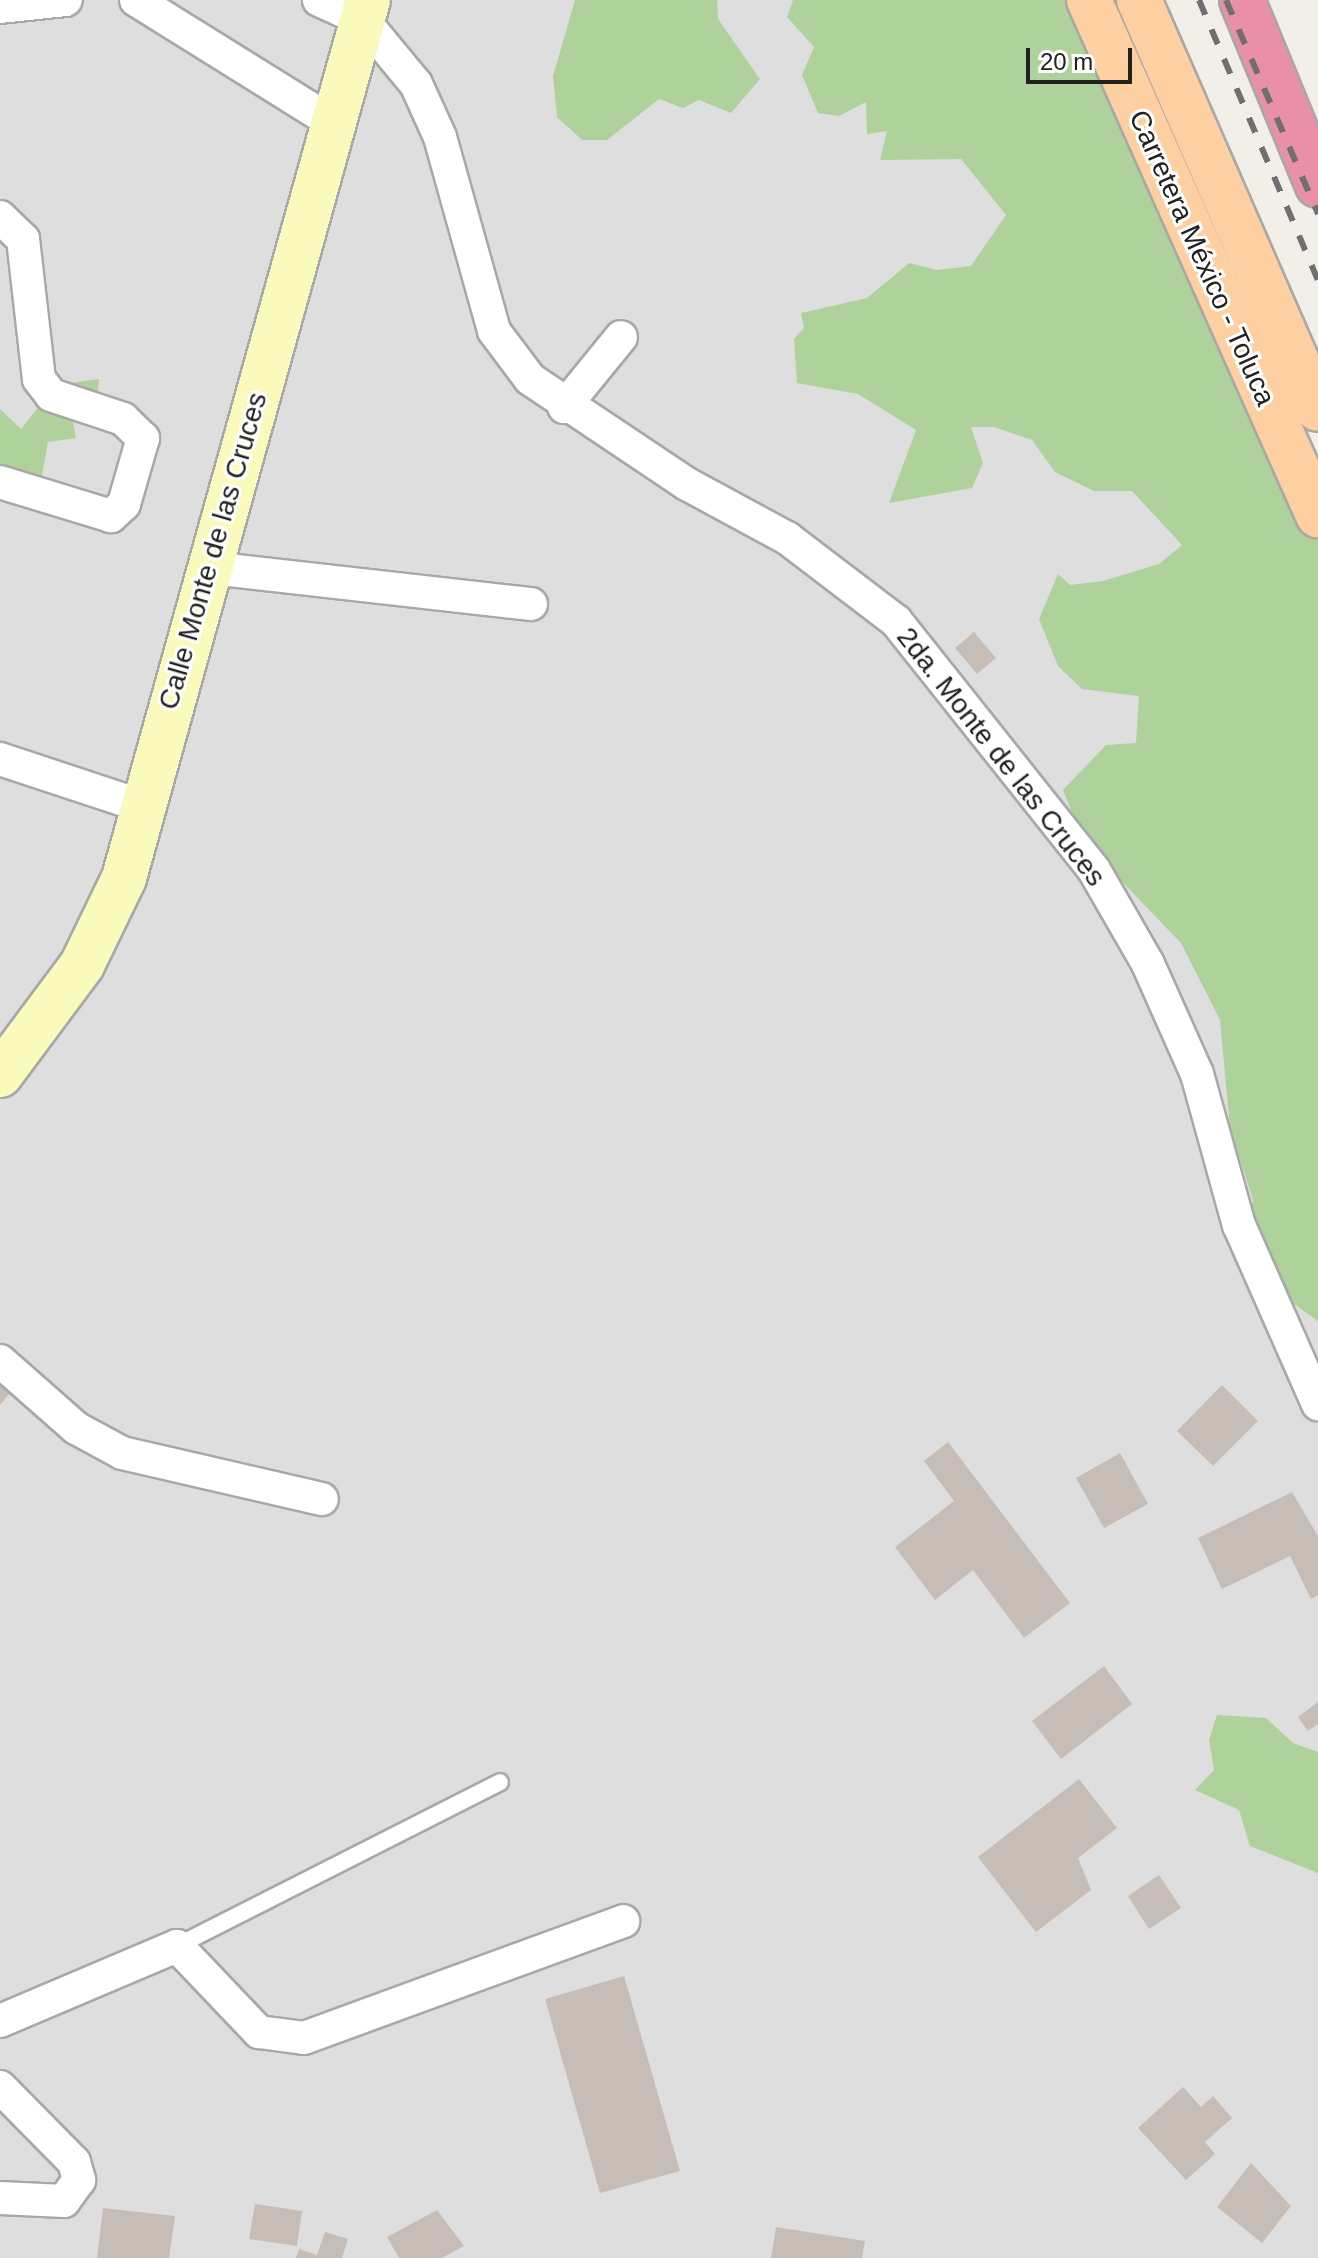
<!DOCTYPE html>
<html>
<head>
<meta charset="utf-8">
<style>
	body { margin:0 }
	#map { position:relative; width:1318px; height:2258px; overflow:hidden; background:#f2eee8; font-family:Helvetica,sans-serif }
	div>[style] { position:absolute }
	.residential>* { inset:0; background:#dfdede }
	.forest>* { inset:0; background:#afd19c }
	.building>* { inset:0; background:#c7bdb7 }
	.roads { filter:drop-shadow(2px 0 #a8a8a8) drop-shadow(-2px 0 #a8a8a8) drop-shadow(0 2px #a8a8a8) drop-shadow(0 -2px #a8a8a8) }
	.lane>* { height:16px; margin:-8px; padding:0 8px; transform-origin:8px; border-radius:8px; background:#fff }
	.street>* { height:32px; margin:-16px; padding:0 16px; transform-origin:16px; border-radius:16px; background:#fff }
	.secondary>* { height:44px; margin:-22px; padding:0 22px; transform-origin:22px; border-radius:22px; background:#fbfabd }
	.primary>* { height:44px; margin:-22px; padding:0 22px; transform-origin:22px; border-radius:22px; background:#fed0a1 }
	.highway>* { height:44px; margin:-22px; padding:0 22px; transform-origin:22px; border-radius:22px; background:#e98fa6 }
	.rail>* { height:6px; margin-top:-3px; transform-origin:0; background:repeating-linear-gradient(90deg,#6f6f6f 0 16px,transparent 0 32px) }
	span { translate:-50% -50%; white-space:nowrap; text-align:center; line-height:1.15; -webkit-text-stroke:6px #fff; paint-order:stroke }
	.street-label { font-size:28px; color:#212121 }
	.scale { position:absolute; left:1026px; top:48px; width:106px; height:36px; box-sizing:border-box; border:4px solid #212121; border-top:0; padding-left:10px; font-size:24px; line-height:28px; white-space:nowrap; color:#212121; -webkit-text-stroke:6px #fff; paint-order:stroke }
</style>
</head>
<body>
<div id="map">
	<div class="residential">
		<i style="clip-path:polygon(0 0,1049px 0,1318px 589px,1318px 2258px,0 2258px)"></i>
	</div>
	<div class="forest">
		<i style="clip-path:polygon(575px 0,717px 0,718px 19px,760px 79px,731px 113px,699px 100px,683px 108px,659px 99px,607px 140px,582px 140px,557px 117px,553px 76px)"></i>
		<i style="clip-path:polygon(793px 0,1112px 0,1318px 485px,1318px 1321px,1239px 1265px,1253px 1200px,1230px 1128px,1220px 1020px,1181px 943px,1083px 841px,1063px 790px,1106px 745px,1136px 743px,1139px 696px,1082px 689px,1058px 666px,1039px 619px,1058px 574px,1070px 585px,1103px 581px,1159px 564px,1182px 545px,1132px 491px,1094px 491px,1055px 472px,1032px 440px,994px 427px,971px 427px,983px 463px,972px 488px,889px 503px,916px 430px,858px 394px,797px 383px,794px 339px,804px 328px,801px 313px,867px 298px,909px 263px,937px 270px,971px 266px,1006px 215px,961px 159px,880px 160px,887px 131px,867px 134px,866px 102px,839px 116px,818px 113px,802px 75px,814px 47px,787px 17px)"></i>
		<i style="clip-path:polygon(99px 379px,98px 392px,72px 417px,76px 438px,48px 442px,42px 475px,0 488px,0 409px,21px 429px,56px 385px)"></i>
		<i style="clip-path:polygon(1217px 1715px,1266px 1718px,1293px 1743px,1318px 1752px,1318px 1873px,1250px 1846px,1239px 1810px,1195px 1790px,1214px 1770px,1209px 1740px)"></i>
	</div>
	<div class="building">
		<i style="clip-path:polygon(974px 632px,996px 658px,977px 674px,955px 648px)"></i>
		<i style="clip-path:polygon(0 1376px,14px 1388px,0 1405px)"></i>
		<i style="clip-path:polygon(1222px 1385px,1258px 1421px,1213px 1466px,1177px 1431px)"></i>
		<i style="clip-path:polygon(948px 1442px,1070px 1603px,1024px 1638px,973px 1570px,935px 1600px,895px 1547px,954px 1501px,924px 1461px)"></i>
		<i style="clip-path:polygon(1120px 1453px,1148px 1504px,1104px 1528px,1076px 1478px)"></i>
		<i style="clip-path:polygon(1292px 1492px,1318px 1536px,1318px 1595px,1311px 1599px,1290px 1556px,1222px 1589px,1198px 1538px)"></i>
		<i style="clip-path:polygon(1104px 1666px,1132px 1704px,1061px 1759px,1032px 1721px)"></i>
		<i style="clip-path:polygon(1318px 1702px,1318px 1724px,1308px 1731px,1298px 1717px)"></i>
		<i style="clip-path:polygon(1079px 1779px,1117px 1828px,1078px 1858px,1091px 1890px,1036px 1932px,978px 1857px)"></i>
		<i style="clip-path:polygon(1159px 1875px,1181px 1908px,1149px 1929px,1128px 1896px)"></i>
		<i style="clip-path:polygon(624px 1976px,680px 2171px,600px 2193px,545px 1999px)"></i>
		<i style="clip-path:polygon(1183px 2087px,1201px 2107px,1213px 2096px,1232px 2118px,1205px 2142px,1215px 2154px,1186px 2180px,1138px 2128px)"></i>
		<i style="clip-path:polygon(1251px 2163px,1291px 2206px,1262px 2243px,1217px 2207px)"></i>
		<i style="clip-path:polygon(255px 2204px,302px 2211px,297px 2246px,249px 2239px)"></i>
		<i style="clip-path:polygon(103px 2208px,175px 2216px,169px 2258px,97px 2258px)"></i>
		<i style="clip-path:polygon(437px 2210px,464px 2246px,442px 2258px,399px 2258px,387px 2237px)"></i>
		<i style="clip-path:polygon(776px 2227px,865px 2241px,862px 2258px,771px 2258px)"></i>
		<i style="clip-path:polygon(325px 2232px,348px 2239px,342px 2258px,296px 2258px,299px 2249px,317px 2255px)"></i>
	</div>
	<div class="roads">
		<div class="lane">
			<i style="left:177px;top:1946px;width:362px;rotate:-26.9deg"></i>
		</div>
		<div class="street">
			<i style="left:136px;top:0;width:231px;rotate:31.9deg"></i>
			<i style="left:319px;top:0;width:48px;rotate:24.4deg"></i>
			<i style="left:363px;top:20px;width:83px;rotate:50.4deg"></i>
			<i style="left:416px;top:84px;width:58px;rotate:65.6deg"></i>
			<i style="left:440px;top:137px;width:201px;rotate:74.4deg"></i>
			<i style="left:494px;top:331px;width:60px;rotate:53.1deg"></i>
			<i style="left:530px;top:379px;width:189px;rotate:33.8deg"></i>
			<i style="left:687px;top:484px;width:114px;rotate:28.4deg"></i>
			<i style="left:787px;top:538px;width:137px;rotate:37.3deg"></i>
			<i style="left:896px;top:621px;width:318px;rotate:51.5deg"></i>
			<i style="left:1094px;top:870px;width:108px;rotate:60.1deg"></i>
			<i style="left:1148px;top:964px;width:120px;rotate:66deg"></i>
			<i style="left:1197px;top:1074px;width:157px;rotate:74.5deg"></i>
			<i style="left:1239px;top:1225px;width:196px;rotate:66.2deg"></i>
			<i style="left:0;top:7px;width:66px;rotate:-6.1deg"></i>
			<i style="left:0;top:217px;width:32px;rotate:44deg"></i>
			<i style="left:23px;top:239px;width:141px;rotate:83.5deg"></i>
			<i style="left:39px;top:379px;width:20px;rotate:53deg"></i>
			<i style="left:51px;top:395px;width:76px;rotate:18.4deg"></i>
			<i style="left:123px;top:419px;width:28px;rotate:44deg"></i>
			<i style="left:143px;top:438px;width:69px;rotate:106.1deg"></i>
			<i style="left:124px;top:504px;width:18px;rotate:137deg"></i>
			<i style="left:111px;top:516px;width:116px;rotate:-163deg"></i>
			<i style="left:564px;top:407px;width:90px;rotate:-50.8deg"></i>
			<i style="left:210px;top:568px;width:323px;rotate:6.4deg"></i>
			<i style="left:0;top:759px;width:146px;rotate:18.3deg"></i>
			<i style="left:0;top:1361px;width:101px;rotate:41.4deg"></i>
			<i style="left:76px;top:1428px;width:52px;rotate:28.5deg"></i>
			<i style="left:122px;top:1453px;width:205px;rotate:13deg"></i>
			<i style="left:0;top:2021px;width:192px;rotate:-23deg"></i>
			<i style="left:177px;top:1946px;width:119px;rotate:46.4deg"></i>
			<i style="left:259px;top:2032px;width:45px;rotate:7.6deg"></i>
			<i style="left:304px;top:2038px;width:340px;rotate:-20.1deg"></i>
			<i style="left:0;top:2087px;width:105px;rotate:45.4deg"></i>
			<i style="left:74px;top:2162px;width:19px;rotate:74deg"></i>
			<i style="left:79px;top:2180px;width:26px;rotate:126deg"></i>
			<i style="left:64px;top:2201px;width:64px;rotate:-177.3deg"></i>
		</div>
		<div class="secondary">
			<i style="left:0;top:1075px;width:137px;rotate:-53.3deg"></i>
			<i style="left:82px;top:965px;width:97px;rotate:-64.2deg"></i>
			<i style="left:124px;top:878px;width:911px;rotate:-74.47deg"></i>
		</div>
		<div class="primary">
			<i style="left:1089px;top:0;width:564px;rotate:66.03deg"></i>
			<i style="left:1139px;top:0;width:446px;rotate:66.4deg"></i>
		</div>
		<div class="highway">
			<i style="left:1242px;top:0;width:200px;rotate:67.7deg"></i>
		</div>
	</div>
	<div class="rail">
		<i style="left:1199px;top:0;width:304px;rotate:67deg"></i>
		<i style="left:1226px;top:0;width:233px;rotate:66.7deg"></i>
	</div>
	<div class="street-label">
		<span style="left:1202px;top:258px;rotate:66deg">Carretera México - Toluca</span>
		<span style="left:213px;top:551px;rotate:-74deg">Calle Monte de las Cruces</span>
		<span style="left:1001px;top:757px;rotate:52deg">2da. Monte de las Cruces</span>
	</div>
	<div class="scale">20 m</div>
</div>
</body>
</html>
